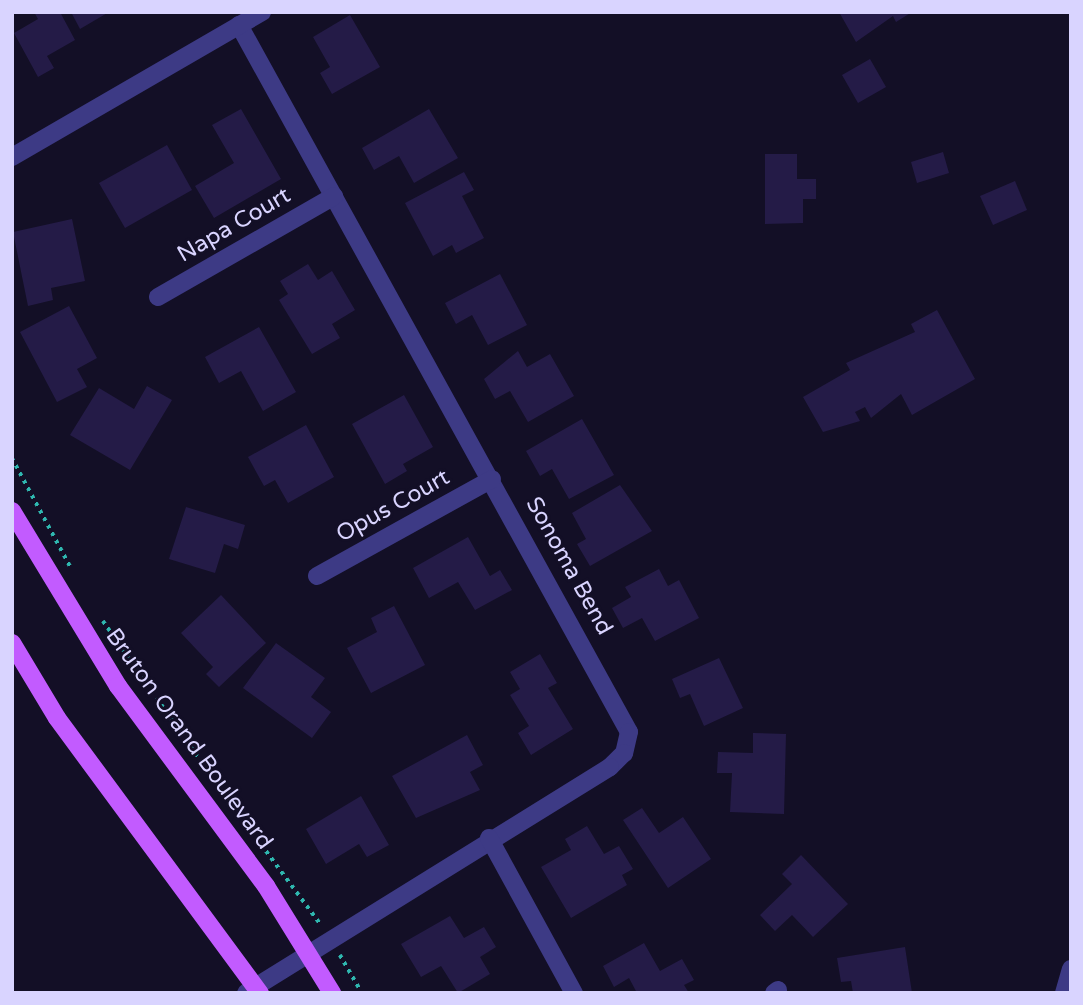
<!DOCTYPE html>
<html>
<head>
<meta charset="utf-8">
<style>
	body { margin:0 }
	#map { position:relative; width:1083px; height:1005px; overflow:hidden; background:#130f26; font-family:"Varela Round",sans-serif }
	div>[style] { position:absolute }
	.building>* { inset:0; background:#241b47 }
	.path>* { height:3.5px; margin-top:-1.75px; transform-origin:0; background:repeating-linear-gradient(90deg,#2fb8b0 0 3.5px,transparent 0 8.5px) }
	.minor>* { height:18px; margin:-9px; padding:0 9px; transform-origin:9px; border-radius:9px; background:#3d3a85 }
	.major>* { height:18px; margin:-9px; padding:0 9px; transform-origin:9px; border-radius:9px; background:#c25bff }
	span { translate:-50% -50%; white-space:nowrap; text-align:center; line-height:1.15; -webkit-text-stroke:6px #130f26; paint-order:stroke }
	.street-label { font-size:23px; color:#d9d4ff }
	.frame { position:absolute; inset:0; border:14px solid #d9d4ff; pointer-events:none }
</style>
</head>
<body>
<div id="map">
	<div class="building">
		<i style="clip-path:polygon(34px 12px,60px 12px,75px 40px,47px 56px,54px 68px,38px 77px,14px 33px,38px 19px)"></i>
		<i style="clip-path:polygon(71px 12px,109px 12px,80px 29px)"></i>
		<i style="clip-path:polygon(839px 12px,912px 12px,896px 22px,893px 16px,856px 42px)"></i>
		<i style="clip-path:polygon(350px 15px,380px 67px,332px 94px,320px 73px,330px 67px,313px 37px)"></i>
		<i style="clip-path:polygon(870px 59px,886px 87px,858px 103px,842px 75px)"></i>
		<i style="clip-path:polygon(241px 109px,281px 179px,214px 218px,195px 186px,234px 163px,212px 125px)"></i>
		<i style="clip-path:polygon(429px 109px,458px 158px,414px 183px,399px 156px,374px 170px,362px 148px)"></i>
		<i style="clip-path:polygon(167px 145px,192px 190px,125px 228px,99px 183px)"></i>
		<i style="clip-path:polygon(943px 152px,949px 173px,917px 183px,911px 162px)"></i>
		<i style="clip-path:polygon(765px 154px,797px 154px,797px 179px,816px 179px,816px 199px,803px 199px,803px 223px,765px 224px)"></i>
		<i style="clip-path:polygon(464px 172px,474px 190px,462px 196px,484px 238px,456px 253px,452px 245px,433px 256px,405px 203px)"></i>
		<i style="clip-path:polygon(1015px 181px,1027px 210px,993px 225px,980px 196px)"></i>
		<i style="clip-path:polygon(72px 219px,85px 281px,51px 288px,53px 300px,28px 306px,13px 232px)"></i>
		<i style="clip-path:polygon(308px 264px,318px 280px,332px 271px,355px 310px,332px 324px,340px 338px,312px 354px,279px 300px,288px 294px,280px 281px)"></i>
		<i style="clip-path:polygon(500px 274px,527px 325px,488px 345px,472px 315px,456px 324px,445px 303px)"></i>
		<i style="clip-path:polygon(69px 306px,97px 358px,77px 369px,87px 387px,57px 402px,20px 332px)"></i>
		<i style="clip-path:polygon(937px 310px,975px 379px,912px 415px,901px 394px,871px 418px,865px 407px,855px 412px,860px 421px,823px 432px,803px 397px,850px 370px,846px 363px,915px 332px,911px 324px)"></i>
		<i style="clip-path:polygon(259px 327px,296px 392px,263px 411px,241px 371px,219px 383px,205px 357px)"></i>
		<i style="clip-path:polygon(518px 351px,527px 367px,550px 354px,574px 396px,528px 422px,510px 391px,495px 399px,484px 379px)"></i>
		<i style="clip-path:polygon(147px 386px,172px 400px,130px 470px,70px 435px,99px 388px,134px 409px)"></i>
		<i style="clip-path:polygon(404px 395px,433px 447px,403px 464px,407px 471px,385px 484px,352px 424px)"></i>
		<i style="clip-path:polygon(582px 419px,614px 475px,569px 499px,552px 469px,540px 476px,526px 451px)"></i>
		<i style="clip-path:polygon(306px 425px,334px 477px,288px 503px,275px 480px,264px 486px,248px 457px)"></i>
		<i style="clip-path:polygon(620px 485px,652px 531px,590px 566px,577px 544px,586px 539px,572px 513px)"></i>
		<i style="clip-path:polygon(186px 507px,245px 525px,238px 549px,224px 544px,215px 573px,169px 559px)"></i>
		<i style="clip-path:polygon(468px 537px,490px 576px,500px 570px,512px 590px,475px 610px,458px 582px,429px 598px,413px 568px)"></i>
		<i style="clip-path:polygon(659px 569px,668px 586px,679px 580px,699px 618px,655px 641px,642px 618px,623px 628px,612px 608px,631px 597px,625px 587px)"></i>
		<i style="clip-path:polygon(221px 595px,266px 643px,219px 687px,206px 674px,213px 667px,181px 633px)"></i>
		<i style="clip-path:polygon(394px 606px,425px 665px,371px 693px,347px 648px,377px 632px,371px 618px)"></i>
		<i style="clip-path:polygon(276px 643px,325px 678px,311px 697px,331px 712px,312px 738px,243px 688px)"></i>
		<i style="clip-path:polygon(540px 654px,557px 683px,548px 688px,573px 729px,531px 755px,518px 733px,529px 726px,510px 695px,520px 689px,510px 672px)"></i>
		<i style="clip-path:polygon(719px 658px,743px 708px,704px 726px,690px 694px,680px 698px,672px 679px)"></i>
		<i style="clip-path:polygon(753px 733px,786px 734px,784px 814px,730px 812px,732px 773px,717px 773px,718px 752px,753px 753px)"></i>
		<i style="clip-path:polygon(467px 735px,483px 765px,470px 772px,480px 790px,416px 818px,392px 776px)"></i>
		<i style="clip-path:polygon(361px 796px,389px 845px,367px 857px,359px 844px,326px 864px,306px 829px)"></i>
		<i style="clip-path:polygon(642px 808px,659px 833px,683px 817px,711px 859px,668px 888px,623px 820px)"></i>
		<i style="clip-path:polygon(587px 826px,604px 854px,619px 846px,633px 869px,622px 875px,627px 885px,571px 918px,541px 867px,571px 850px,565px 839px)"></i>
		<i style="clip-path:polygon(801px 855px,848px 904px,813px 937px,792px 915px,775px 931px,760px 915px,792px 884px,782px 874px)"></i>
		<i style="clip-path:polygon(450px 916px,464px 938px,484px 927px,496px 947px,480px 957px,490px 974px,458px 993px,441px 966px,421px 977px,401px 944px)"></i>
		<i style="clip-path:polygon(644px 943px,660px 971px,682px 959px,694px 980px,684px 985px,689px 993px,637px 993px,629px 978px,614px 987px,603px 966px)"></i>
		<i style="clip-path:polygon(905px 947px,912px 993px,853px 993px,851px 981px,841px 982px,837px 958px)"></i>
	</div>
	<div class="path">
		<i style="left:12px;top:458px;width:127px;rotate:61.8deg"></i>
		<i style="left:103px;top:621px;width:206px;rotate:55.1deg"></i>
		<i style="left:246px;top:824px;width:126px;rotate:53.4deg"></i>
		<i style="left:340px;top:955px;width:44px;rotate:59.9deg"></i>
	</div>
	<div class="minor">
		<i style="left:239px;top:25px;width:807px;rotate:61.12deg"></i>
		<i style="left:629px;top:732px;width:22px;rotate:103deg"></i>
		<i style="left:624px;top:753px;width:20px;rotate:135deg"></i>
		<i style="left:610px;top:767px;width:428px;rotate:148.2deg"></i>
		<i style="left:12px;top:157px;width:289px;rotate:-30.1deg"></i>
		<i style="left:158px;top:297px;width:203px;rotate:-29.8deg"></i>
		<i style="left:317px;top:576px;width:200px;rotate:-29deg"></i>
		<i style="left:489px;top:838px;width:177px;rotate:61.3deg"></i>
		<i style="left:774px;top:993px;width:5px;rotate:-37deg"></i>
		<i style="left:1064px;top:993px;width:25px;rotate:-74deg"></i>
	</div>
	<div class="major">
		<i style="left:12px;top:511px;width:205px;rotate:58.8deg"></i>
		<i style="left:118px;top:686px;width:249px;rotate:53.5deg"></i>
		<i style="left:266px;top:886px;width:126px;rotate:58.3deg"></i>
		<i style="left:12px;top:643px;width:87px;rotate:59deg"></i>
		<i style="left:57px;top:718px;width:342px;rotate:53.6deg"></i>
	</div>
	<div class="street-label">
		<span style="left:234px;top:225px;rotate:-30deg">Napa Court</span>
		<span style="left:393px;top:506px;rotate:-29deg">Opus Court</span>
		<span style="left:569px;top:566px;rotate:61deg">Sonoma Bend</span>
		<span style="left:189px;top:739px;rotate:54deg">Bruton Orand Boulevard</span>
	</div>
	<div class="frame"></div>
</div>
</body>
</html>
